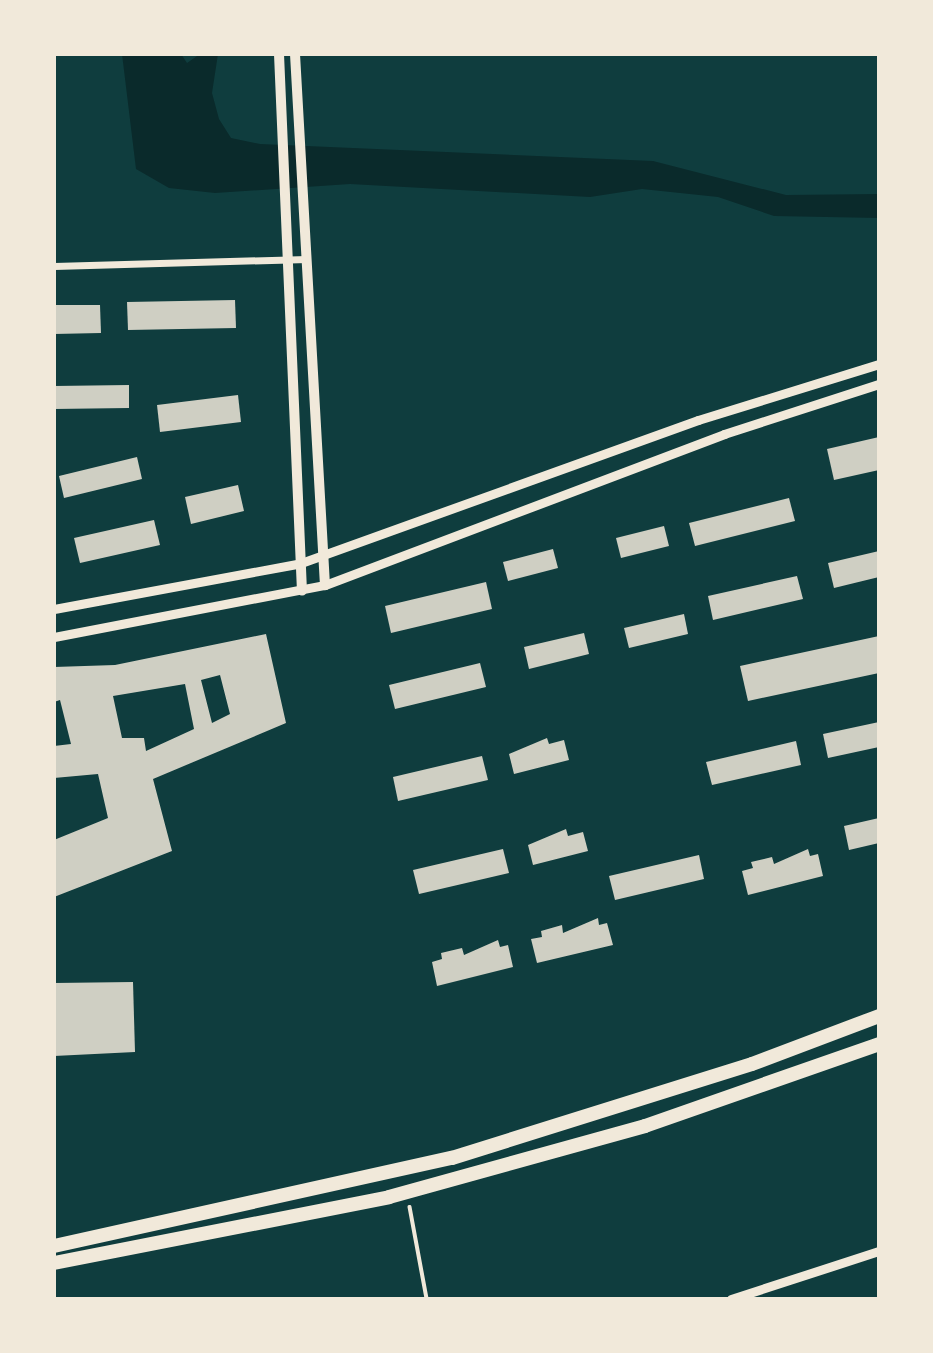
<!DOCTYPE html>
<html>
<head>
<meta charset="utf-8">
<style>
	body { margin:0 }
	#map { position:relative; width:933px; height:1353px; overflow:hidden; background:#0f3d3e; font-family:"Space Grotesk",sans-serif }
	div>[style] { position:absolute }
	.water>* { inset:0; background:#0a2a2b }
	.building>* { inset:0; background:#cfcfc3 }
	.service>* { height:3.5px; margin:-1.75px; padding:0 1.75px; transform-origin:1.75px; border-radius:1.75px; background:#f1e9da }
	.minor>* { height:7px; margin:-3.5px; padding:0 3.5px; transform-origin:3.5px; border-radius:3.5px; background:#f1e9da }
	.tertiary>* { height:9px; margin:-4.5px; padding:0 4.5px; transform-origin:4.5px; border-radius:4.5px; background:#f1e9da }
	.secondary>* { height:10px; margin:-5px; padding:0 5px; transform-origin:5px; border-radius:5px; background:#f1e9da }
	.motorway>* { height:14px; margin:-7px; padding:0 7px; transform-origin:7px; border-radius:7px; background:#f1e9da }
	span { translate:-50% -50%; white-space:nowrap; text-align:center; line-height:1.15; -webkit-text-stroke:5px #f1e9da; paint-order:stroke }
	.frame { position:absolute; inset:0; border:56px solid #f1e9da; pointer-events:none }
</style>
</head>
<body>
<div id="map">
	<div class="water">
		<i style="clip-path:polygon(122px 54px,181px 54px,187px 63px,200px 54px,218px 54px,212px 93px,219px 119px,231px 138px,260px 144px,653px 161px,786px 195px,879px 194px,879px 218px,774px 216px,718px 197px,642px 189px,590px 197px,350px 184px,215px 193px,169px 188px,136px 169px)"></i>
	</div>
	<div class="building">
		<i style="clip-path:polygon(235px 300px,236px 328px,128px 330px,127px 302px)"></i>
		<i style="clip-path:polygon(54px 305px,100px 305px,101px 333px,54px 334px)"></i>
		<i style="clip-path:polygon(129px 385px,129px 408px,54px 409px,54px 386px)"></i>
		<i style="clip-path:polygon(238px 395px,241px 422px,160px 432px,157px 405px)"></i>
		<i style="clip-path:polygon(879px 437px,879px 470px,834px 480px,827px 449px)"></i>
		<i style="clip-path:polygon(137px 457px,142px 479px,64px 498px,59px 476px)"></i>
		<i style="clip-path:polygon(238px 485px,244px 511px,191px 524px,185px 497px)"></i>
		<i style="clip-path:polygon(789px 498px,795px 521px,695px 546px,689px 523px)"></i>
		<i style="clip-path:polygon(154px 520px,160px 545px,80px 563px,74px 538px)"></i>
		<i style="clip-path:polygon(664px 526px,669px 546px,621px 558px,616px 538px)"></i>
		<i style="clip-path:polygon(553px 549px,558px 568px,508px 581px,503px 562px)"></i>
		<i style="clip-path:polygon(879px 551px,879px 577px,834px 588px,828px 563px)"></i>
		<i style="clip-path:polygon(797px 576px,803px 599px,713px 620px,708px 596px)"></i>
		<i style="clip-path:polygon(486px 582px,492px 609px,391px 633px,385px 606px)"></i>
		<i style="clip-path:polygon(684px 614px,688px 634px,629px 648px,624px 628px)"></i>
		<i style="clip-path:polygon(584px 633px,589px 654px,529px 669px,524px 647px)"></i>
		<i style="clip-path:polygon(evenodd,266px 634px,286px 723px,153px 779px,172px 851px,54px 897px,54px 840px,108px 818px,98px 774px,54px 778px,54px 746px,71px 744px,60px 700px,54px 702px,54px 667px,115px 665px,266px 634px,220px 675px,230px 714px,212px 723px,201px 680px,220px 675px,266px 634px,185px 684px,194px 729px,146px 751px,144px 738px,122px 738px,113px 696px,185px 684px)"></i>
		<i style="clip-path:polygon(879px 636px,879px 673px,748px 701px,740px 666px)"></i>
		<i style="clip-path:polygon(480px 663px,486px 687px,395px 709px,389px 685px)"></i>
		<i style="clip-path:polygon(879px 722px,879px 747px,828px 758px,823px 734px)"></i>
		<i style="clip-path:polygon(547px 738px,549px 744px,564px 740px,569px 760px,514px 774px,509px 754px)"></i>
		<i style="clip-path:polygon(796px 741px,801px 765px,712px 785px,706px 762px)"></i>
		<i style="clip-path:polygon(482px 756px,488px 780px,398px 801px,393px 777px)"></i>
		<i style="clip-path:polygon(879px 818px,879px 843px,849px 850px,844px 826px)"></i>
		<i style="clip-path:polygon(566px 829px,568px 836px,583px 832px,588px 851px,533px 865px,528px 845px)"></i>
		<i style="clip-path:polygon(503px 849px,509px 873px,419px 894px,413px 870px)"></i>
		<i style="clip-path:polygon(808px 849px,810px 856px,818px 854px,823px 876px,748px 895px,742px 871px,753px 868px,751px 862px,772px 857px,774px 864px)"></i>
		<i style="clip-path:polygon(699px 855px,704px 879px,615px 900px,609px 876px)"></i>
		<i style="clip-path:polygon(598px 918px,599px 925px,607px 923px,613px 945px,537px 963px,531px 939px,542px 937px,541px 931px,562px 925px,563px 933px)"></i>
		<i style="clip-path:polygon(498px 940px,500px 947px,508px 945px,513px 967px,437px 986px,432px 962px,442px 959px,441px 953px,462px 948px,464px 955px)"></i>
		<i style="clip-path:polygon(133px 982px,135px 1052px,54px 1056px,54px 983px)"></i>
	</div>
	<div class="service">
		<i style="left:410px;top:1207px;width:94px;rotate:79.5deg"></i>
	</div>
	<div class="minor">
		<i style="left:54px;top:266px;width:253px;rotate:-1.6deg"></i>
	</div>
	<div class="tertiary">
		<i style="left:54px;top:609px;width:251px;rotate:-10.5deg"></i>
		<i style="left:301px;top:563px;width:422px;rotate:-19.8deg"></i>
		<i style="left:698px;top:420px;width:189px;rotate:-17.2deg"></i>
		<i style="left:54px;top:637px;width:276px;rotate:-10.9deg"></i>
		<i style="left:325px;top:585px;width:427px;rotate:-20.7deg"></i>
		<i style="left:724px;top:434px;width:163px;rotate:-17.9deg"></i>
		<i style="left:731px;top:1299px;width:156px;rotate:-18deg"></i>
	</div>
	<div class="secondary">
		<i style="left:279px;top:54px;width:537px;rotate:87.55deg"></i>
		<i style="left:295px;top:54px;width:532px;rotate:86.77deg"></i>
	</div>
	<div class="motorway">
		<i style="left:54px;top:1246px;width:408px;rotate:-12.5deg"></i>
		<i style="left:452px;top:1158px;width:314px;rotate:-17.4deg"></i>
		<i style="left:752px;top:1064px;width:136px;rotate:-20.7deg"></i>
		<i style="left:54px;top:1263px;width:341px;rotate:-11.1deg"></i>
		<i style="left:389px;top:1197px;width:266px;rotate:-15.5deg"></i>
		<i style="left:645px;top:1126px;width:248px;rotate:-19.3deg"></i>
	</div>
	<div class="frame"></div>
</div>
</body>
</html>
